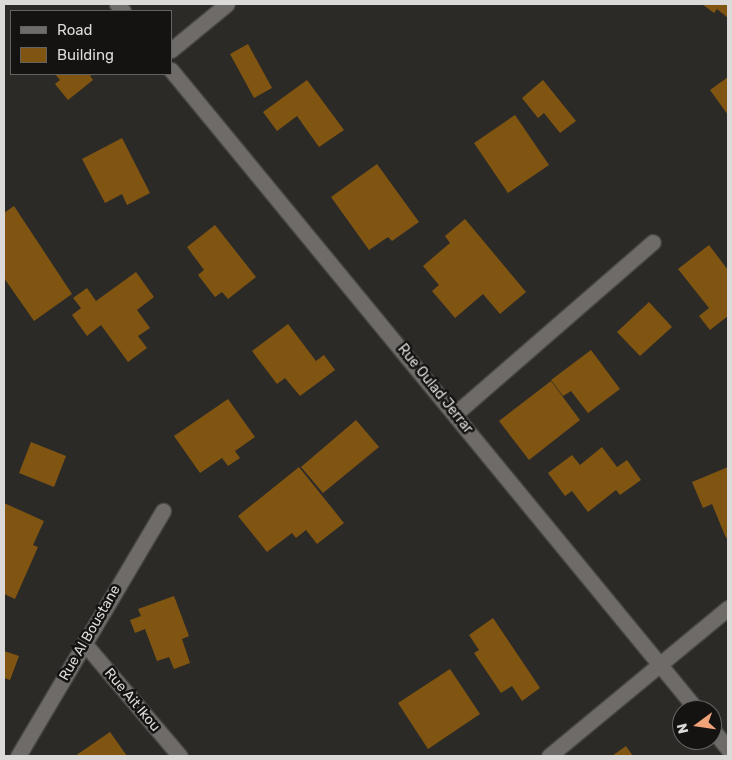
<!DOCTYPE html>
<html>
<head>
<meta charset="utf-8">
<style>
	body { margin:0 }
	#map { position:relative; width:732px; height:760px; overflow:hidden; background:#2c2a27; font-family:Rubik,sans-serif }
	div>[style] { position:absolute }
	.building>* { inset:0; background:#805512 }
	.roads { filter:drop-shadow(1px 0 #484744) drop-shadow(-1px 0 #484744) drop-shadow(0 1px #484744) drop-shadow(0 -1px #484744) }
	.street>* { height:15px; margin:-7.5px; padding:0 7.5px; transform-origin:7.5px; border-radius:7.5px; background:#6e6b68 }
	span { translate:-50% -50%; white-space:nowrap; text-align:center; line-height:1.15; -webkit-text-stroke:5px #141312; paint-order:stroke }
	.street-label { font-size:14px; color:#dcdad9 }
	.frame { position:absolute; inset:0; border:5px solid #dcdad9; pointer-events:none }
	.legend { position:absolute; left:10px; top:10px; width:162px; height:65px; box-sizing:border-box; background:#141312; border:1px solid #646362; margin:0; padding:6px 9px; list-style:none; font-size:15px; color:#dcdad9 }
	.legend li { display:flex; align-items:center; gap:10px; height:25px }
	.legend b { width:25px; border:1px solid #646362 }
	.north { position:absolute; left:672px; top:700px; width:50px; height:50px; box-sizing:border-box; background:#141312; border:1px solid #646362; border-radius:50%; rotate:256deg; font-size:14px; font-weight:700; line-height:20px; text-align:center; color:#dcdad9 }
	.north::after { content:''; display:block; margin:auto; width:18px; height:22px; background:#f0a278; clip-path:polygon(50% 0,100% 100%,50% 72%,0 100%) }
</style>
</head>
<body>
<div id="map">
	<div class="building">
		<i style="clip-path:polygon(702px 4px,728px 4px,728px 18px,717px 9px,714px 13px)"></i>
		<i style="clip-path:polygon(248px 44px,272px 88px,254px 98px,230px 54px)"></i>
		<i style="clip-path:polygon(55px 74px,93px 74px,90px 76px,93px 80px,68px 100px,55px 84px,60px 80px)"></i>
		<i style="clip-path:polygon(728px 77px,728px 115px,710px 90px)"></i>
		<i style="clip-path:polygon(307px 80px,344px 130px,319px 147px,297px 116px,277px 131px,263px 112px)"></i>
		<i style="clip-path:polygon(543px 80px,576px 121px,560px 133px,544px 113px,538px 118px,522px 98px)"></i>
		<i style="clip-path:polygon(515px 115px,549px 165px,508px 193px,474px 143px)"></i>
		<i style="clip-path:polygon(122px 138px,150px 193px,127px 205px,122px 194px,105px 203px,82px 159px)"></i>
		<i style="clip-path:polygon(377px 164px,419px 222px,392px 241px,388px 237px,369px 250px,331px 197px)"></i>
		<i style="clip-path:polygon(14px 206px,72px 294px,34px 321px,4px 278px,4px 213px)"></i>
		<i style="clip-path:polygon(465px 219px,526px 292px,500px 314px,483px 294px,455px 318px,432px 291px,439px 285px,423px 266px,450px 243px,445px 236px)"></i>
		<i style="clip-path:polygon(215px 225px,256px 277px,228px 299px,222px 292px,215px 297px,198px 275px,204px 270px,187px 247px)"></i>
		<i style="clip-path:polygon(709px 245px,728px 270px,728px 316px,710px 330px,699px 316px,709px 308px,678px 269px)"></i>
		<i style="clip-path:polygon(136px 272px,154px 297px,137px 310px,150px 328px,138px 336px,147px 348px,128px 362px,101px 325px,87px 336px,72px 315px,81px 308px,73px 298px,87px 288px,96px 301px)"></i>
		<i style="clip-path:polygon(649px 302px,672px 327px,640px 356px,617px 332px)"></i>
		<i style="clip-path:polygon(288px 324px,316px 361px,324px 355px,335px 370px,300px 396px,285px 378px,277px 384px,252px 351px)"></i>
		<i style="clip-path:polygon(591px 350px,620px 389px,588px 413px,571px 391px,563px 396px,551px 380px)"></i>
		<i style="clip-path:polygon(551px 381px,580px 420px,529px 460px,499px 421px)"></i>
		<i style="clip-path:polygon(228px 399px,255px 437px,235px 451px,240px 458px,228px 466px,222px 458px,200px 473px,174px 436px)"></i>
		<i style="clip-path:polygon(356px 420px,379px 447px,323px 493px,301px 467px)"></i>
		<i style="clip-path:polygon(31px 442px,66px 456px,54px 487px,19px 473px)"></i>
		<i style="clip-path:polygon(602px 447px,617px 467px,627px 460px,641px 480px,620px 495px,616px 490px,588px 512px,572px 491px,565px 496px,548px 473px,572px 455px,580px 465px)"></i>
		<i style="clip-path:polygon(299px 467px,344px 523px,317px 544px,306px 530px,296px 538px,292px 533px,267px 552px,238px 516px)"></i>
		<i style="clip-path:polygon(728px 467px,728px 537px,726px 538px,712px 504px,703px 508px,692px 482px)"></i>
		<i style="clip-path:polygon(4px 503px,44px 521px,33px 545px,38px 547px,15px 599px,4px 594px)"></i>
		<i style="clip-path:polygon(174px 596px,189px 636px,182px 639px,190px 663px,174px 669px,169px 657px,157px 661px,145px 629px,135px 633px,130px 620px,141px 616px,138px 609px)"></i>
		<i style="clip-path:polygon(493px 618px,540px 688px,522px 701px,512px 686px,501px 693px,474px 653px,479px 650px,469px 635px)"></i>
		<i style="clip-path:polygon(4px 651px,19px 656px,10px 680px,4px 678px)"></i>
		<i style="clip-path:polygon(450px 669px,480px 714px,428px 749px,398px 703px)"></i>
		<i style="clip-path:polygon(110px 732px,127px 756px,75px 756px)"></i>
		<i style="clip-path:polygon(626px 746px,633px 756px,612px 756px)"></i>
	</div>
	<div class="roads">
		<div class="street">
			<i style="left:117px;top:4px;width:9px;rotate:49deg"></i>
			<i style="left:171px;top:50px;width:72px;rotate:-39.4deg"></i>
			<i style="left:171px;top:70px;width:828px;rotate:50.58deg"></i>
			<i style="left:455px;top:414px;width:262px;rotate:-41deg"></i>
			<i style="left:84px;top:643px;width:148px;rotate:49.7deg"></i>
			<i style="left:712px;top:729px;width:26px;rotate:51deg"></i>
			<i style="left:18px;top:756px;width:285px;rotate:-59.4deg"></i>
			<i style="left:549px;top:756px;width:232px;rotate:-39.6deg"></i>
		</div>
	</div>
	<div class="street-label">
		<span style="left:435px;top:389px;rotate:51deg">Rue Oulad Jerrar</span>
		<span style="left:90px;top:633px;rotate:-60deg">Rue Al Boustane</span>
		<span style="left:132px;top:700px;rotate:50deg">Rue Ait Ikou</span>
	</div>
	<div class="frame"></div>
	<ul class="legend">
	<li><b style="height:6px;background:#6e6b68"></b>Road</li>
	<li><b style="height:14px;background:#805512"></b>Building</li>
	</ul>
	<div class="north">N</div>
</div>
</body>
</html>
